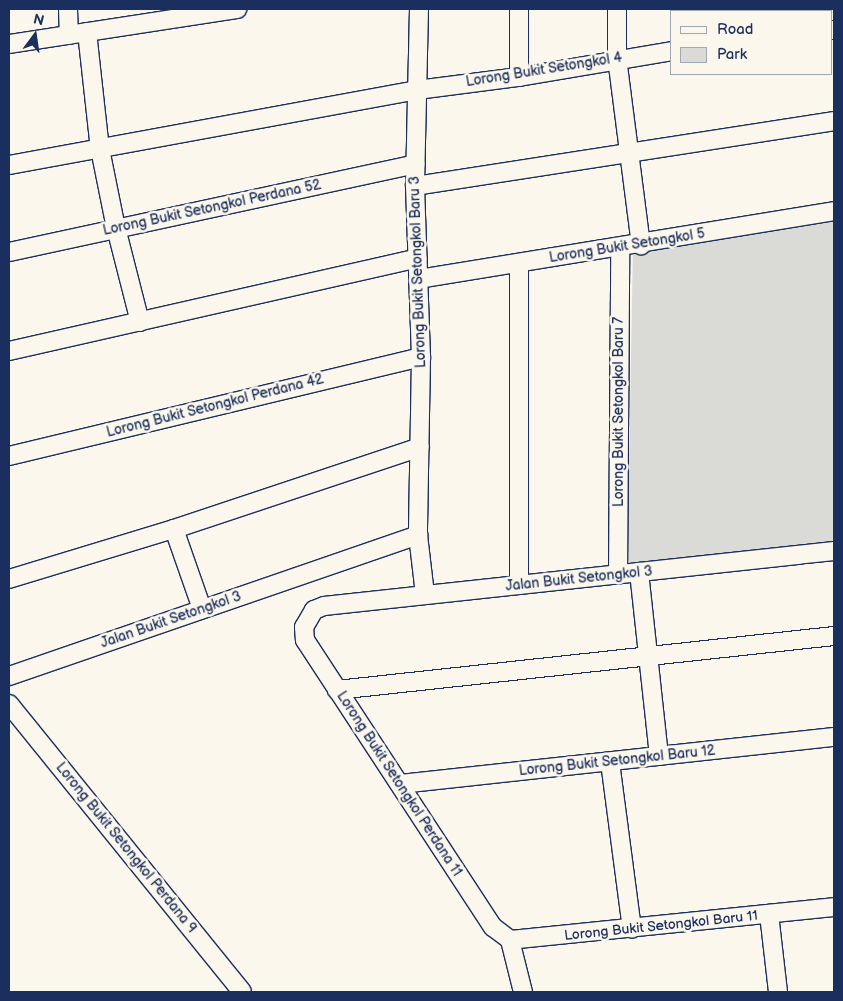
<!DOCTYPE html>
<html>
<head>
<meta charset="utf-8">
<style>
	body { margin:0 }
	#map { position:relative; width:843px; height:1001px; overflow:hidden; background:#fbf7ec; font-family:"Balsamiq Sans",sans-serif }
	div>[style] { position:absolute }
	.green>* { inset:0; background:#dadad7 }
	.roads { filter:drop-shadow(1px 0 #1b2f5e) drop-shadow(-1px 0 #1b2f5e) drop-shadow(0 1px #1b2f5e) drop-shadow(0 -1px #1b2f5e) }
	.minor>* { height:18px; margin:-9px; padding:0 9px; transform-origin:9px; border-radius:9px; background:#fbf7ec }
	span { translate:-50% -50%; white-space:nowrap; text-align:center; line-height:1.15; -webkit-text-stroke:5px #fbf7ec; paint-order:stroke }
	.street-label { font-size:14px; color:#1b2f5e }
	.frame { position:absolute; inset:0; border:10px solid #1b2f5e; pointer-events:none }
	.legend { position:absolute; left:670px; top:10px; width:162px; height:65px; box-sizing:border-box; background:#fbf7ec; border:1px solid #a1a7b3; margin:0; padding:6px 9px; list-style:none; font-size:15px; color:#1b2f5e }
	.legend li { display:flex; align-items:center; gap:10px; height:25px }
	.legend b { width:25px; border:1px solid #a1a7b3 }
	.north { position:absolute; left:10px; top:10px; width:50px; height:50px; -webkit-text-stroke:4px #fbf7ec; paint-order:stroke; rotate:14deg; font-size:14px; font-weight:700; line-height:20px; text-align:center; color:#1b2f5e }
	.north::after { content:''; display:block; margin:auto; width:18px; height:22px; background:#1b2f5e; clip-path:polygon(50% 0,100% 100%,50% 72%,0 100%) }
</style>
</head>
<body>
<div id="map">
	<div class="green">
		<i style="clip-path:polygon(834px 216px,834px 556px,627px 578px,633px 247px)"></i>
	</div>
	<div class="roads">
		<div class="minor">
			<i style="left:68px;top:9px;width:26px;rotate:88deg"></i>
			<i style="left:419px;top:9px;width:177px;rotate:91.3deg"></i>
			<i style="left:415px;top:186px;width:171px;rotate:88deg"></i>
			<i style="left:421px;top:357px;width:178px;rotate:91deg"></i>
			<i style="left:418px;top:535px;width:60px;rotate:83.3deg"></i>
			<i style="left:519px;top:9px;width:68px;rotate:90deg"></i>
			<i style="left:617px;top:9px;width:49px;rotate:90deg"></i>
			<i style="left:617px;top:58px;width:189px;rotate:82.7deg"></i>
			<i style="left:832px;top:30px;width:2px"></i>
			<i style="left:87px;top:32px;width:118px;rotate:83.7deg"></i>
			<i style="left:100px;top:149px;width:81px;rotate:78.6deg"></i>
			<i style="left:116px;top:228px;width:97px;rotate:75.7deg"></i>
			<i style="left:9px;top:44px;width:231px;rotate:-8.7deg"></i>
			<i style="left:9px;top:165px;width:415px;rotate:-10.4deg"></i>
			<i style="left:417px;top:90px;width:103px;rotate:-7.3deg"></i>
			<i style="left:519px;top:77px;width:155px;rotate:-9.6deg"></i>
			<i style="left:415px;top:186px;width:424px;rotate:-8.8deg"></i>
			<i style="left:9px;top:252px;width:416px;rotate:-12.2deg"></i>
			<i style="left:519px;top:264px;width:321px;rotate:90deg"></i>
			<i style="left:419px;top:279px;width:421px;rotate:-9.3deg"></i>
			<i style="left:9px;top:351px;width:419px;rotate:-12.8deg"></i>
			<i style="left:9px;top:456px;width:424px;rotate:-13.5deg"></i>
			<i style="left:174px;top:529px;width:85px;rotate:70.7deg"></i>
			<i style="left:834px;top:551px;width:513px;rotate:173.84deg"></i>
			<i style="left:324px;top:606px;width:11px;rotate:158deg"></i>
			<i style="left:314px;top:610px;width:20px;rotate:120deg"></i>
			<i style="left:304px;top:627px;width:13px;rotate:86deg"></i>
			<i style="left:305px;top:640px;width:343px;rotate:56.8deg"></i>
			<i style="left:493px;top:927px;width:21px;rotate:37deg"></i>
			<i style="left:510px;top:940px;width:326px;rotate:-5.8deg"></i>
			<i style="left:639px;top:572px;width:185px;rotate:83.8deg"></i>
			<i style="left:618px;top:575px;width:326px;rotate:-89.6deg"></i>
			<i style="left:9px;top:579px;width:172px;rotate:-16.9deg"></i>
			<i style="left:174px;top:529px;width:259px;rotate:-18.4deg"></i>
			<i style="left:9px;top:676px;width:433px;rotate:-19deg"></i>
			<i style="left:337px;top:690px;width:500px;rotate:-6.2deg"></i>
			<i style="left:9px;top:704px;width:370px;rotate:51deg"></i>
			<i style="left:610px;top:762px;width:168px;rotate:82.5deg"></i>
			<i style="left:400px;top:784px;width:437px;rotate:-6.2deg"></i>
			<i style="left:769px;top:914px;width:79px;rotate:83.4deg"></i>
			<i style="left:510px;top:940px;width:54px;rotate:76deg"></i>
		</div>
	</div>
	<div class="street-label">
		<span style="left:544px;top:70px;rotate:-9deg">Lorong Bukit Setongkol 4</span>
		<span style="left:212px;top:208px;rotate:-12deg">Lorong Bukit Setongkol Perdana 52</span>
		<span style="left:627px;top:246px;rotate:-9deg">Lorong Bukit Setongkol 5</span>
		<span style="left:418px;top:272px;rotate:-92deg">Lorong Bukit Setongkol Baru 3</span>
		<span style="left:215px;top:406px;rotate:-14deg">Lorong Bukit Setongkol Perdana 42</span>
		<span style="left:619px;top:412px;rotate:-90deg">Lorong Bukit Setongkol Baru 7</span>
		<span style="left:579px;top:579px;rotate:-6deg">Jalan Bukit Setongkol 3</span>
		<span style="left:171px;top:620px;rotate:-19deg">Jalan Bukit Setongkol 3</span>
		<span style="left:617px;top:761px;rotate:-6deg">Lorong Bukit Setongkol Baru 12</span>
		<span style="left:399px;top:784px;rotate:57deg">Lorong Bukit Setongkol Perdana 11</span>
		<span style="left:126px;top:848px;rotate:51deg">Lorong Bukit Setongkol Perdana 9</span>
		<span style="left:661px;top:926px;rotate:-6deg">Lorong Bukit Setongkol Baru 11</span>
	</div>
	<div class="frame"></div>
	<ul class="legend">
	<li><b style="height:6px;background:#fbf7ec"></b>Road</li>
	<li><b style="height:14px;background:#dadad7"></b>Park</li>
	</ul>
	<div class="north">N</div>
</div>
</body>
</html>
